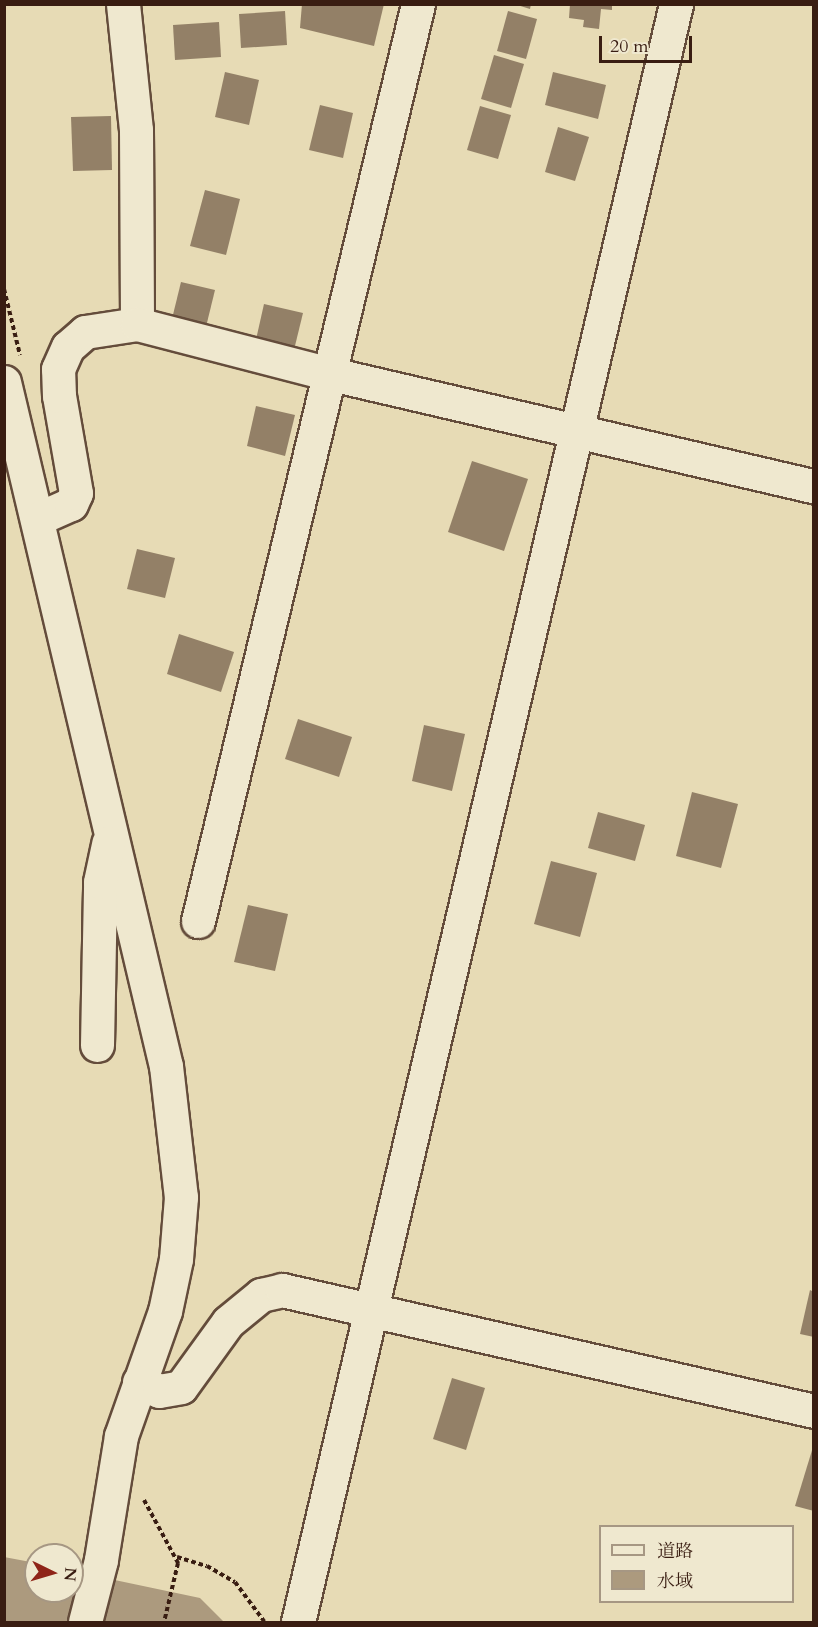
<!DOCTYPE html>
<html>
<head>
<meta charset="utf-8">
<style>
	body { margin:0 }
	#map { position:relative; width:818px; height:1627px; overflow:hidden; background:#e7dbb5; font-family:Cardo,"Noto Serif JP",serif }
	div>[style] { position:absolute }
	.water>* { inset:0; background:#ac9a7e }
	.building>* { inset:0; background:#938067 }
	.path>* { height:4px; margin-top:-2px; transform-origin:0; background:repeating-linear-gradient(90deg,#391d12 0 4.5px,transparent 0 7.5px) }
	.roads { filter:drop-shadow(2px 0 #644c3b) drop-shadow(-2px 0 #644c3b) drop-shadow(0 2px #644c3b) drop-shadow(0 -2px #644c3b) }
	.minor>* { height:33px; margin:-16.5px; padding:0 16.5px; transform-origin:16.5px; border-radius:16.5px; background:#efe8cf }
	span { translate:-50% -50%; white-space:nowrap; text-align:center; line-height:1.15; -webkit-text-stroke:5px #efe8cf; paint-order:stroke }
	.frame { position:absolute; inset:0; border:6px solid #391d12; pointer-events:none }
	.legend { position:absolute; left:599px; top:1525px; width:195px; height:78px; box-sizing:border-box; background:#efe8cf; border:2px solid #a69783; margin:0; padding:8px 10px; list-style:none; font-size:18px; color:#391d12 }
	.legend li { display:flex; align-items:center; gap:12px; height:30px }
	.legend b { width:30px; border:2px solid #a69783 }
	.north { position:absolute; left:24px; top:1543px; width:60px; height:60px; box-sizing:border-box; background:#efe8cf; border:2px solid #a69783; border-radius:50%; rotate:95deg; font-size:16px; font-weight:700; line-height:24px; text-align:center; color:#391d12 }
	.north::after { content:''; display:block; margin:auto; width:21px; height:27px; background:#8f2418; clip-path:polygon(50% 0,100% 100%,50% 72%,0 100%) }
	.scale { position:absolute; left:599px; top:36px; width:93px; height:27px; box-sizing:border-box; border:3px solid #391d12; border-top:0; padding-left:8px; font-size:18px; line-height:21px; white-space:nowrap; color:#391d12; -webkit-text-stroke:4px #efe8cf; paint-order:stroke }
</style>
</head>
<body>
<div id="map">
	<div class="water">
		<i style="clip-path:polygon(4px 1557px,36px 1563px,36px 1591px,72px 1591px,72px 1571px,200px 1598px,224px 1622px,5px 1622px)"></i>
	</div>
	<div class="building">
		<i style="clip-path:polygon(302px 4px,384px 4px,374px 46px,300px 28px)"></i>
		<i style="clip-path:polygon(514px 4px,531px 4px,530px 9px)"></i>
		<i style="clip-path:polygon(570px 4px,612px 4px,612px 10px,601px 9px,599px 29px,583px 27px,584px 20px,569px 18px)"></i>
		<i style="clip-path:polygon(285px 11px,287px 45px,241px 48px,239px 14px)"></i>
		<i style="clip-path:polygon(508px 11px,537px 19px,526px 59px,497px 51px)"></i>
		<i style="clip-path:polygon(219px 22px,221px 57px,175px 60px,173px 25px)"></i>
		<i style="clip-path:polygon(494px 55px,524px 64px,511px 108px,481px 99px)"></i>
		<i style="clip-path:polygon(225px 72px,259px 80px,249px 125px,215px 117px)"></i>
		<i style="clip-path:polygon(553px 72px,606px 85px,598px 119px,545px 105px)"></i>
		<i style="clip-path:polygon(320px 105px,353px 113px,343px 158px,309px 150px)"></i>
		<i style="clip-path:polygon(480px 106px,511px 115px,498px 159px,467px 150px)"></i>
		<i style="clip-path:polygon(111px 116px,112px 170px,73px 171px,71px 117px)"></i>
		<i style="clip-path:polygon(558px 127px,589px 137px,575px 181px,545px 172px)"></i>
		<i style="clip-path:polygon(205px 190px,240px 199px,226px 255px,190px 246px)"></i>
		<i style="clip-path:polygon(181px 282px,215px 290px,204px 335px,170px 327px)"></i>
		<i style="clip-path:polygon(264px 304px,303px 313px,293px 354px,255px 344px)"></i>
		<i style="clip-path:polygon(256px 406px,295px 415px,285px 456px,247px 446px)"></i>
		<i style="clip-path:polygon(472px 461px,528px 479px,504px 551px,448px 532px)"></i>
		<i style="clip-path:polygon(137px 549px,175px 558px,165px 598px,127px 589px)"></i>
		<i style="clip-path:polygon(179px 634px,234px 652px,221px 692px,167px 674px)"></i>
		<i style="clip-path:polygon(298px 719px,352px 737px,339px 777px,285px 759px)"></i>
		<i style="clip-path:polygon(424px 725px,465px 734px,452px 791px,412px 781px)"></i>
		<i style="clip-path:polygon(692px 792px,738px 804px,721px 868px,676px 856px)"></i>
		<i style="clip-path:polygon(598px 812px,645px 825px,635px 861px,588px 848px)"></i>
		<i style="clip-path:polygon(551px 861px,597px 873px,580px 937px,534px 924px)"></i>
		<i style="clip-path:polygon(248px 905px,288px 914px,275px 971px,234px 962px)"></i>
		<i style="clip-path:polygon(810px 1290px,814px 1292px,814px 1337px,800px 1334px)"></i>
		<i style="clip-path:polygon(452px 1378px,485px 1388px,466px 1450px,433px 1439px)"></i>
		<i style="clip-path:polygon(813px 1447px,814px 1447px,814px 1511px,795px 1506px)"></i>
	</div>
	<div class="path">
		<i style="left:4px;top:289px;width:68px;rotate:76.4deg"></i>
		<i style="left:4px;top:915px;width:200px;rotate:90deg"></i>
		<i style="left:144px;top:1500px;width:72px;rotate:61.6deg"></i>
		<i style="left:178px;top:1563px;width:61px;rotate:103.3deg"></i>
		<i style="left:177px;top:1557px;width:31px;rotate:17deg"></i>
		<i style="left:207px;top:1566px;width:32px;rotate:30deg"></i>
		<i style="left:235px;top:1582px;width:49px;rotate:53.4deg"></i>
	</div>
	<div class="roads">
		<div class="minor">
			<i style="left:123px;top:4px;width:127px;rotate:84.1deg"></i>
			<i style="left:136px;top:130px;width:194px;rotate:89.7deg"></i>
			<i style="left:4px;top:382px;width:703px;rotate:76.68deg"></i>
			<i style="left:166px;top:1066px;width:132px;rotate:83.5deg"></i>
			<i style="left:181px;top:1197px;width:62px;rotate:94.6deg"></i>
			<i style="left:176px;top:1259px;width:53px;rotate:101.9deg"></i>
			<i style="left:165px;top:1311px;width:133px;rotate:109.4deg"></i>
			<i style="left:121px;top:1436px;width:126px;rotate:99.2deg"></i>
			<i style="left:101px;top:1560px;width:64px;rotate:104.5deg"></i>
			<i style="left:37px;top:519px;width:37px;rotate:-24deg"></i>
			<i style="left:71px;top:504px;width:12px;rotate:-66deg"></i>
			<i style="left:76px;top:493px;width:98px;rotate:-99.9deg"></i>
			<i style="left:59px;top:396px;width:27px;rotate:-92deg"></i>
			<i style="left:58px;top:369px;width:24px;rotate:-66deg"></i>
			<i style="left:68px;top:347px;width:23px;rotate:-41deg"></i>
			<i style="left:85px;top:332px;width:53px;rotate:-8.7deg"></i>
			<i style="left:137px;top:324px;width:200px;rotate:14.5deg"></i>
			<i style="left:331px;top:374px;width:496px;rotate:13.1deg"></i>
			<i style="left:198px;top:921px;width:943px;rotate:-76.51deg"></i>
			<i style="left:97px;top:1045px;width:163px;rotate:-88.9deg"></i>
			<i style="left:100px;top:882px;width:40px;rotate:-78deg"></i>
			<i style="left:139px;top:1382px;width:22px;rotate:24deg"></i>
			<i style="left:159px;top:1391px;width:22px;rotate:-10deg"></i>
			<i style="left:181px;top:1387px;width:80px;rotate:-54.1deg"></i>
			<i style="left:228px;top:1322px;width:43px;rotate:-39.3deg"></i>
			<i style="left:261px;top:1295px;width:22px;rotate:-13deg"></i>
			<i style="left:282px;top:1290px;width:546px;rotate:12.81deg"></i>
			<i style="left:298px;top:1622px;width:1662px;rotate:-76.85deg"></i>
		</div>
	</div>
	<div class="frame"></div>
	<ul class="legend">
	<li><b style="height:8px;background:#efe8cf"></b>道路</li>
	<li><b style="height:16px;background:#ac9a7e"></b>水域</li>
	</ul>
	<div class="north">N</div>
	<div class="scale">20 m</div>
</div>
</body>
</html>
